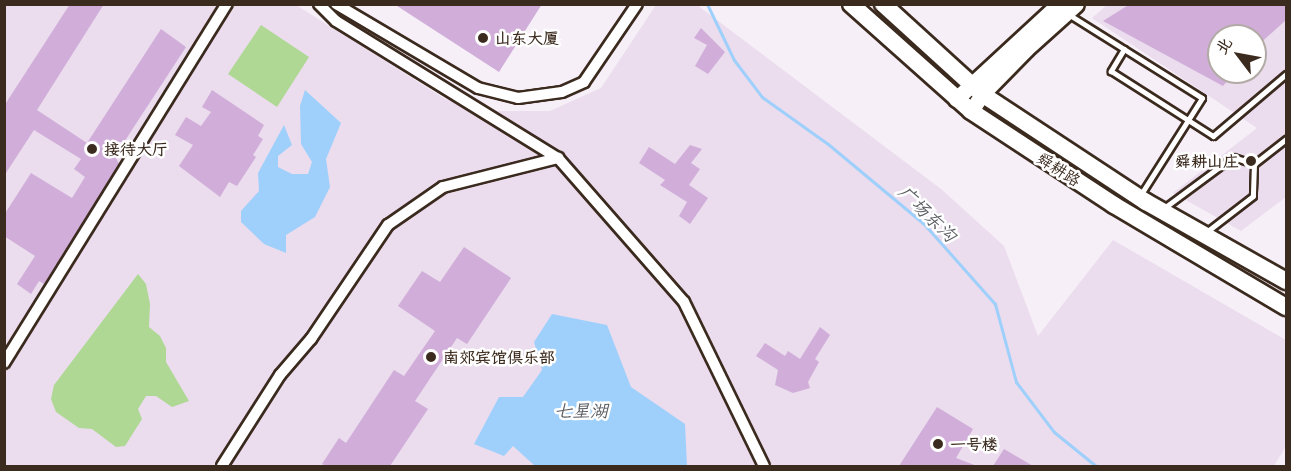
<!DOCTYPE html>
<html>
<head>
<meta charset="utf-8">
<style>
	body { margin:0 }
	#map { position:relative; width:1291px; height:471px; overflow:hidden; background:#f6eff7; font-family:"Patrick Hand","LXGW WenKai TC",sans-serif }
	div>[style] { position:absolute }
	.built>* { inset:0; background:#ebdcee }
	.green>* { inset:0; background:#afd894 }
	.water>* { inset:0; background:#9ed0fb }
	.stream>* { height:3px; margin:-1.5px; padding:0 1.5px; transform-origin:1.5px; border-radius:1.5px; background:#9ed0fb }
	.building>* { inset:0; background:#d0aed9 }
	.roads { filter:drop-shadow(2px 0 #3b2a1e) drop-shadow(-2px 0 #3b2a1e) drop-shadow(0 2px #3b2a1e) drop-shadow(0 -2px #3b2a1e) }
	.service>* { height:5px; margin:-2.5px; padding:0 2.5px; transform-origin:2.5px; border-radius:2.5px; background:#fff }
	.minor>* { height:10px; margin:-5px; padding:0 5px; transform-origin:5px; border-radius:5px; background:#fff }
	.secondary>* { height:15px; margin:-7.5px; padding:0 7.5px; transform-origin:7.5px; border-radius:7.5px; background:#fff }
	.primary>* { height:16px; margin:-8px; padding:0 8px; transform-origin:8px; border-radius:8px; background:#fff }
	.dots>* { width:16px; height:16px; translate:-50% -50%; box-sizing:border-box; border:3px solid #fff; border-radius:50% }
	span { translate:-50% -50%; white-space:nowrap; text-align:center; line-height:1.15; -webkit-text-stroke:5px #fff; paint-order:stroke }
	.poi-label { font-size:16px; color:#3b2a1e; font-weight:700 }
	.left { translate:0 -50%; text-align:left }
	.right { translate:-100% -50%; text-align:right }
	.street-label { font-size:16px; color:#3b2a1e }
	.water-label { font-size:18px; color:#595c60; font-style:italic }
	.frame { position:absolute; inset:0; border:6px solid #3b2a1e; pointer-events:none }
	.north { position:absolute; left:1207px; top:24px; width:60px; height:60px; box-sizing:border-box; background:#fff; border:2px solid #b1aaa5; border-radius:50%; rotate:302deg; font-size:16px; font-weight:700; line-height:24px; text-align:center; color:#3b2a1e }
	.north::after { content:''; display:block; margin:auto; width:21px; height:27px; background:#3b2a1e; clip-path:polygon(50% 0,100% 100%,50% 72%,0 100%) }
</style>
</head>
<body>
<div id="map">
	<div class="built">
		<i style="clip-path:polygon(4px 5px,296px 5px,445px 99px,479px 111px,550px 111px,601px 88px,656px 5px,697px 5px,941px 189px,1004px 246px,1038px 336px,1113px 240px,1286px 340px,1286px 446px,1274px 466px,5px 466px)"></i>
		<i style="clip-path:polygon(evenodd,1107px 5px,1286px 5px,1286px 197px,1241px 231px,1173px 193px,1257px 128px,1092px 18px,1107px 5px,1219px 36px,1255px 36px,1255px 72px,1219px 72px,1219px 36px)"></i>
	</div>
	<div class="green">
		<i style="clip-path:polygon(261px 25px,309px 57px,277px 107px,228px 74px)"></i>
		<i style="clip-path:polygon(138px 274px,146px 284px,150px 304px,149px 327px,160px 336px,166px 348px,166px 362px,189px 401px,172px 407px,156px 396px,146px 396px,138px 409px,142px 419px,125px 446px,116px 447px,92px 429px,79px 428px,56px 412px,51px 399px,54px 385px)"></i>
	</div>
	<div class="water">
		<i style="clip-path:polygon(305px 90px,341px 123px,326px 159px,330px 187px,315px 217px,286px 235px,286px 253px,264px 244px,241px 222px,241px 211px,259px 191px,258px 173px,284px 125px,292px 145px,278px 156px,278px 167px,292px 174px,308px 174px,312px 162px,301px 144px,300px 106px)"></i>
		<i style="clip-path:polygon(552px 314px,607px 325px,631px 387px,685px 424px,687px 466px,535px 466px,513px 446px,504px 456px,474px 444px,499px 397px,523px 397px,542px 370px,534px 342px)"></i>
	</div>
	<div class="stream">
		<i style="left:707px;top:4px;width:62px;rotate:64.3deg"></i>
		<i style="left:734px;top:60px;width:46px;rotate:52.9deg"></i>
		<i style="left:762px;top:97px;width:81px;rotate:35.5deg"></i>
		<i style="left:828px;top:144px;width:125px;rotate:39.8deg"></i>
		<i style="left:924px;top:224px;width:107px;rotate:48.4deg"></i>
		<i style="left:995px;top:304px;width:81px;rotate:74.9deg"></i>
		<i style="left:1016px;top:382px;width:63px;rotate:52.8deg"></i>
		<i style="left:1054px;top:432px;width:54px;rotate:39deg"></i>
	</div>
	<div class="building">
		<i style="clip-path:polygon(70px 4px,104px 4px,37px 110px,87px 143px,161px 29px,186px 47px,115px 156px,119px 164px,44px 284px,39px 281px,31px 294px,17px 284px,35px 256px,4px 236px,4px 215px,31px 173px,72px 198px,85px 177px,74px 169px,81px 159px,34px 130px,4px 176px,4px 106px)"></i>
		<i style="clip-path:polygon(394px 4px,542px 4px,499px 72px)"></i>
		<i style="clip-path:polygon(1130px 4px,1287px 4px,1287px 19px,1255px 48px,1255px 36px,1219px 36px,1219px 72px,1235px 72px,1223px 86px,1103px 21px)"></i>
		<i style="clip-path:polygon(701px 28px,725px 52px,708px 74px,695px 66px,707px 45px,694px 38px)"></i>
		<i style="clip-path:polygon(212px 90px,264px 125px,258px 136px,263px 139px,253px 155px,256px 157px,237px 186px,229px 182px,220px 197px,179px 166px,193px 145px,175px 135px,186px 117px,201px 126px,211px 112px,202px 107px)"></i>
		<i style="clip-path:polygon(690px 145px,702px 149px,691px 163px,700px 169px,689px 185px,708px 198px,690px 224px,679px 216px,687px 202px,660px 185px,665px 180px,639px 163px,649px 147px,675px 164px)"></i>
		<i style="clip-path:polygon(464px 247px,511px 278px,467px 344px,457px 338px,415px 401px,428px 409px,390px 466px,326px 466px,322px 464px,339px 438px,346px 443px,394px 370px,404px 376px,435px 331px,398px 306px,422px 271px,440px 282px)"></i>
		<i style="clip-path:polygon(820px 327px,830px 335px,815px 359px,819px 362px,808px 382px,810px 388px,793px 393px,775px 385px,778px 370px,756px 356px,765px 343px,785px 356px,788px 351px,800px 359px)"></i>
		<i style="clip-path:polygon(937px 407px,973px 429px,956px 458px,977px 466px,899px 466px)"></i>
		<i style="clip-path:polygon(1004px 449px,1033px 466px,993px 466px)"></i>
	</div>
	<div class="roads">
		<div class="service">
			<i style="left:1068px;top:14px;width:158px;rotate:32.1deg"></i>
			<i style="left:1202px;top:98px;width:114px;rotate:122.4deg"></i>
			<i style="left:1124px;top:49px;width:26px;rotate:121deg"></i>
			<i style="left:1111px;top:71px;width:121px;rotate:32.5deg"></i>
			<i style="left:1213px;top:136px;width:96px;rotate:-40.3deg"></i>
			<i style="left:1254px;top:164px;width:41px;rotate:-38deg"></i>
			<i style="left:1164px;top:208px;width:86px;rotate:-36.5deg"></i>
			<i style="left:1233px;top:157px;width:22px;rotate:18deg"></i>
			<i style="left:1254px;top:164px;width:32px;rotate:92deg"></i>
			<i style="left:1253px;top:196px;width:61px;rotate:142.4deg"></i>
		</div>
		<div class="minor">
			<i style="left:319px;top:4px;width:24px;rotate:45deg"></i>
			<i style="left:336px;top:21px;width:261px;rotate:31.7deg"></i>
			<i style="left:558px;top:158px;width:191px;rotate:48.8deg"></i>
			<i style="left:684px;top:302px;width:182px;rotate:64deg"></i>
			<i style="left:336px;top:4px;width:165px;rotate:30.6deg"></i>
			<i style="left:478px;top:88px;width:41px;rotate:14deg"></i>
			<i style="left:518px;top:98px;width:44px;rotate:-7.8deg"></i>
			<i style="left:562px;top:92px;width:24px;rotate:-24deg"></i>
			<i style="left:584px;top:82px;width:94px;rotate:-55.8deg"></i>
			<i style="left:4px;top:363px;width:423px;rotate:-58.2deg"></i>
			<i style="left:222px;top:466px;width:108px;rotate:-57.5deg"></i>
			<i style="left:280px;top:375px;width:48px;rotate:-49.3deg"></i>
			<i style="left:311px;top:339px;width:138px;rotate:-56deg"></i>
			<i style="left:388px;top:225px;width:67px;rotate:-34.6deg"></i>
			<i style="left:443px;top:187px;width:119px;rotate:-14.2deg"></i>
		</div>
		<div class="secondary">
			<i style="left:956px;top:99px;width:140px;rotate:-42.7deg"></i>
			<i style="left:971px;top:111px;width:20px;rotate:-57deg"></i>
			<i style="left:982px;top:94px;width:63px;rotate:-45.6deg"></i>
			<i style="left:1026px;top:49px;width:67px;rotate:-42deg"></i>
		</div>
		<div class="primary">
			<i style="left:851px;top:4px;width:161px;rotate:41.7deg"></i>
			<i style="left:971px;top:111px;width:171px;rotate:33.3deg"></i>
			<i style="left:1114px;top:205px;width:200px;rotate:30.7deg"></i>
			<i style="left:883px;top:4px;width:134px;rotate:42.3deg"></i>
			<i style="left:982px;top:94px;width:196px;rotate:33.4deg"></i>
			<i style="left:1146px;top:202px;width:161px;rotate:29.4deg"></i>
		</div>
	</div>
	<div class="dots">
		<i style="left:483px;top:38px;background:#3b2a1e"></i>
		<i style="left:92px;top:149px;background:#3b2a1e"></i>
		<i style="left:1251px;top:161px;background:#3b2a1e"></i>
		<i style="left:431px;top:357px;background:#3b2a1e"></i>
		<i style="left:938px;top:444px;background:#3b2a1e"></i>
	</div>
	<div class="poi-label">
		<span class="left" style="left:495px;top:38px">山东大厦</span>
		<span class="left" style="left:104px;top:149px">接待大厅</span>
		<span class="right" style="left:1239px;top:161px">舜耕山庄</span>
		<span class="left" style="left:443px;top:357px">南郊宾馆俱乐部</span>
		<span class="left" style="left:950px;top:444px">一号楼</span>
	</div>
	<div class="street-label">
		<span style="left:1059px;top:169px;rotate:33deg">舜耕路</span>
	</div>
	<div class="water-label">
		<span style="left:927px;top:214px;rotate:44deg">广场东沟</span>
		<span style="left:581px;top:411px">七星湖</span>
	</div>
	<div class="frame"></div>
	<div class="north">北</div>
</div>
</body>
</html>
